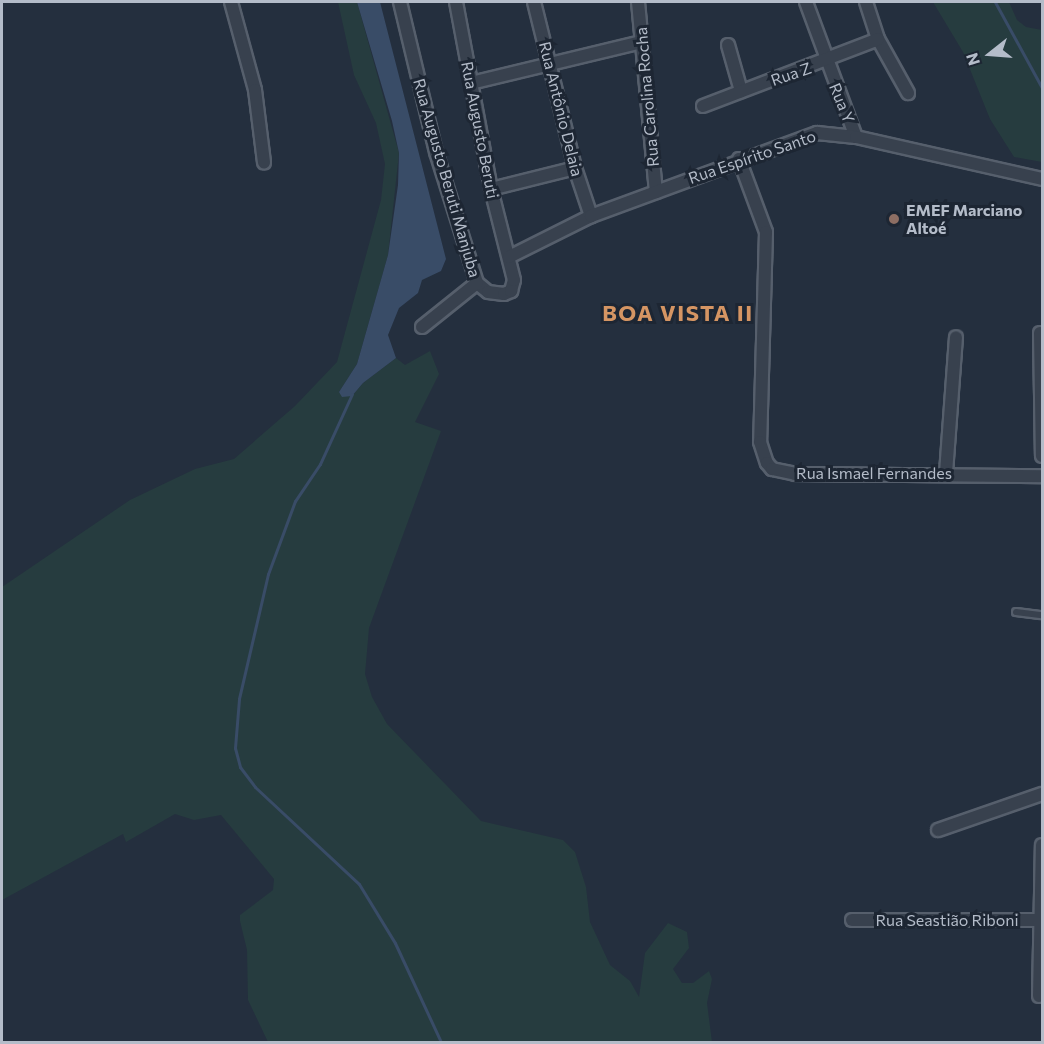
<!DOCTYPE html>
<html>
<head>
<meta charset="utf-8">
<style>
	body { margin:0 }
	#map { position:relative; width:1044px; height:1044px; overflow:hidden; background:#242f3e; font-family:Commissioner,sans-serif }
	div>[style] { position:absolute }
	.green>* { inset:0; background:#263c3f }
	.water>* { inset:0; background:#394c67 }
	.stream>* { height:3px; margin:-1.5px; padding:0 1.5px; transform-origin:1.5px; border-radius:1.5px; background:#394c67 }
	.roads { filter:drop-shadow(2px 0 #565f6c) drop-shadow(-2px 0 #565f6c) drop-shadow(0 2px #565f6c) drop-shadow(0 -2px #565f6c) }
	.service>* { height:6px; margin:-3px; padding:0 3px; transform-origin:3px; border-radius:3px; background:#38414e }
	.minor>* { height:12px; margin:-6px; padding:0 6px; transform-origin:6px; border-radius:6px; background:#38414e }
	.dots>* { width:16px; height:16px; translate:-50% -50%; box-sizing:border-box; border:3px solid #1d2633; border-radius:50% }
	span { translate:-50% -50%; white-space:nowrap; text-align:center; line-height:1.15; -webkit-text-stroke:6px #1d2633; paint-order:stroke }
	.street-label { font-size:16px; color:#b4bcc9 }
	.poi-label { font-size:16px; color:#b4bcc9; font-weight:700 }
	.left { translate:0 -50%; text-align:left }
	.district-label { font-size:22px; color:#d59563; font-weight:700; letter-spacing:1.5px }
	.frame { position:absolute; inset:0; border:3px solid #b4bcc9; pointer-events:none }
	.north { position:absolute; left:960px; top:24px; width:60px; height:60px; -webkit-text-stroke:4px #1d2633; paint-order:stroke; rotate:253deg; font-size:16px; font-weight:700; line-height:24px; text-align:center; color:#b4bcc9 }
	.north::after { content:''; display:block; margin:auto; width:21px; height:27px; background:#b4bcc9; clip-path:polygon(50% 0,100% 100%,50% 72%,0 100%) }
</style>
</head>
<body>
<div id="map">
	<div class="green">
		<i style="clip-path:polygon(338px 2px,357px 2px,399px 153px,388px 255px,357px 364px,339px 392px,352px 396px,363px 383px,396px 358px,405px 365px,430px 351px,439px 374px,415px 422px,441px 431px,369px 628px,365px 674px,372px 697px,387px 724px,481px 821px,563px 840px,575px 852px,586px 887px,590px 922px,610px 965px,630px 981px,639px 997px,645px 953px,668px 923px,687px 932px,689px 948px,673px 969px,682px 983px,693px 983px,709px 971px,712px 979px,707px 1003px,712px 1042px,268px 1042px,248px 1000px,247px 950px,240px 921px,240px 915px,273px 890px,274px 879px,221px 815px,194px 820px,175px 814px,126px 842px,123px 834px,2px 900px,2px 587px,130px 500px,195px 469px,234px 459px,295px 406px,337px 362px,381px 200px,385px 164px,376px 123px,354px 75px)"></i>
		<i style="clip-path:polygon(933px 2px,1009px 2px,1017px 20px,1026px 27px,1042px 30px,1042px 162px,1014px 157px,990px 119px,963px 52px)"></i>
	</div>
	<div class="water">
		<i style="clip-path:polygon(357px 2px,380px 2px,446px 259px,441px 271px,422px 280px,418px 293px,399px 308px,388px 335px,396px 358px,363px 383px,352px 396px,342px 397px,339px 392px,357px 364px,388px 255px,398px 185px,399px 153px,392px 121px)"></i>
	</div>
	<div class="stream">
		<i style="left:995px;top:2px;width:98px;rotate:61.3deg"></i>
		<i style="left:352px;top:394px;width:77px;rotate:114.6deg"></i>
		<i style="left:320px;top:464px;width:45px;rotate:124deg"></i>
		<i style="left:295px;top:501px;width:78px;rotate:110.3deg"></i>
		<i style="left:268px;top:574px;width:128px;rotate:103.1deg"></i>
		<i style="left:239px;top:699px;width:49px;rotate:94.7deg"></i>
		<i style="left:235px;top:748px;width:20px;rotate:75deg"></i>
		<i style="left:240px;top:767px;width:25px;rotate:53deg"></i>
		<i style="left:255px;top:787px;width:142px;rotate:43deg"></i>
		<i style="left:359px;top:884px;width:69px;rotate:58.6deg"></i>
		<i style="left:395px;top:943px;width:109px;rotate:65.1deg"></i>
		<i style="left:518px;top:1042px;width:11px"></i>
	</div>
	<div class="roads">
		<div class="service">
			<i style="left:1016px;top:612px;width:26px;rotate:7deg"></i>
		</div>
		<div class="minor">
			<i style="left:231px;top:2px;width:91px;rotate:74.7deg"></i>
			<i style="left:255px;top:90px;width:73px;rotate:82.9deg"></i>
			<i style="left:400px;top:2px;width:154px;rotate:76.5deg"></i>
			<i style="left:436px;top:152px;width:137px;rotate:72.6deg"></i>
			<i style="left:477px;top:283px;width:14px;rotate:39deg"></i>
			<i style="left:488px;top:292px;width:16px;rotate:7deg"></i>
			<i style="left:504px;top:294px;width:8px;rotate:-23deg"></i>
			<i style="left:511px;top:291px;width:11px;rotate:-75deg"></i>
			<i style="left:514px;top:280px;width:94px;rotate:-104.2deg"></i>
			<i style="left:491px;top:189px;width:190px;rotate:-100.6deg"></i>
			<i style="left:534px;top:2px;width:171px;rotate:76.1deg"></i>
			<i style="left:575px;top:168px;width:51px;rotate:71.6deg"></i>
			<i style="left:638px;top:2px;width:191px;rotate:84.6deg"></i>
			<i style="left:806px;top:2px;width:144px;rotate:69.7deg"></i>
			<i style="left:866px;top:2px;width:39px;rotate:72deg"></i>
			<i style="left:878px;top:39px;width:62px;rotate:60.9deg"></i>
			<i style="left:728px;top:45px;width:48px;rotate:74.2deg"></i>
			<i style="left:471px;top:83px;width:176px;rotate:-13.5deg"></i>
			<i style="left:703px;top:106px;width:187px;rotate:-20.9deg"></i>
			<i style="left:739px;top:159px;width:78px;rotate:69.7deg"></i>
			<i style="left:766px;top:232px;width:210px;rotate:91.6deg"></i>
			<i style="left:760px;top:442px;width:22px;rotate:72deg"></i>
			<i style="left:767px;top:463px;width:8px;rotate:50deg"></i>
			<i style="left:772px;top:469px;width:24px;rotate:12deg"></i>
			<i style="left:795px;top:474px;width:247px;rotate:0.5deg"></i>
			<i style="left:491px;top:189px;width:87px;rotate:-14deg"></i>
			<i style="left:509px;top:257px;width:92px;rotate:-26.6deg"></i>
			<i style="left:591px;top:216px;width:241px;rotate:-20.2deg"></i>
			<i style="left:817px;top:133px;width:39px;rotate:6deg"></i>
			<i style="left:856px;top:137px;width:191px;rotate:12.7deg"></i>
			<i style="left:422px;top:327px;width:70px;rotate:-38.7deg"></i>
			<i style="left:1040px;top:333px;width:123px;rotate:89.1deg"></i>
			<i style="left:946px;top:473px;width:136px;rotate:-85.8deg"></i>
			<i style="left:938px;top:830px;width:110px;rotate:-19.1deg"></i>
			<i style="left:852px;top:920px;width:190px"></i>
			<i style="left:1039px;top:996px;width:151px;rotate:-88.9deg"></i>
		</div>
	</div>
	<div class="dots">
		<i style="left:894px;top:219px;background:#8d6e63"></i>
	</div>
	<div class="street-label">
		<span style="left:791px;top:74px;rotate:-19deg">Rua Z</span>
		<span style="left:647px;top:97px;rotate:-95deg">Rua Carolina Rocha</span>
		<span style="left:842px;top:103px;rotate:68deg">Rua Y</span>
		<span style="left:561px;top:109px;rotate:76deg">Rua Antônio Delaia</span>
		<span style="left:480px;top:130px;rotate:79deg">Rua Augusto Beruti</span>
		<span style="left:752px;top:157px;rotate:-19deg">Rua Espírito Santo</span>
		<span style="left:447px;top:178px;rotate:74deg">Rua Augusto Beruti Manjuba</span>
		<span style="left:874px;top:473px">Rua Ismael Fernandes</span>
		<span style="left:947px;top:920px">Rua Seastião Riboni</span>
	</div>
	<div class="poi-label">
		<span class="left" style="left:906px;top:219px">EMEF Marciano<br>Altoé</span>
	</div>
	<div class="district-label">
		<span style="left:678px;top:313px">BOA VISTA II</span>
	</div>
	<div class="frame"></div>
	<div class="north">N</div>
</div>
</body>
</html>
